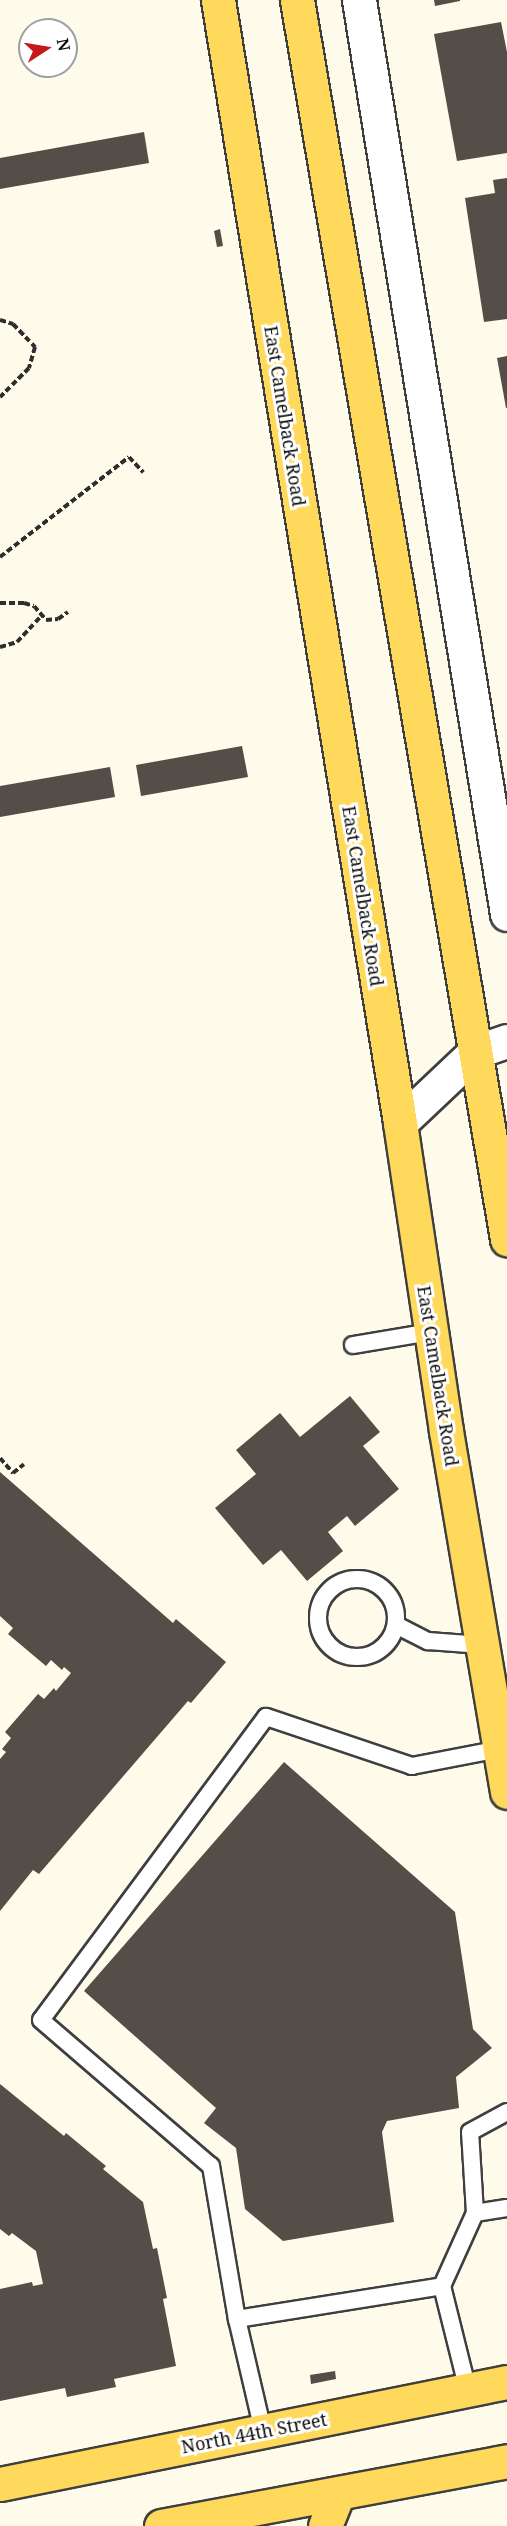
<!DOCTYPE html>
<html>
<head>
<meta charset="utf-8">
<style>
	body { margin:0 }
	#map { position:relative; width:507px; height:2526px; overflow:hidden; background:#fffbeb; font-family:"Noto Serif",serif }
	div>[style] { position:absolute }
	.building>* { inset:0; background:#554d47 }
	.path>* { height:4px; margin-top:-2px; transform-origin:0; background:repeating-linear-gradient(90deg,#2e2e2e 0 6px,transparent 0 9px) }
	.roads { filter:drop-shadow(2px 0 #3f3f3f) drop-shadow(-2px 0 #3f3f3f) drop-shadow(0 2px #3f3f3f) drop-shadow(0 -2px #3f3f3f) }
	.service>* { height:16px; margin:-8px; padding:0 8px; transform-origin:8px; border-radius:8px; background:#fff }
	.service>.ring { margin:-8px; padding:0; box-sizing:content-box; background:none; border:16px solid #fff; border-radius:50% }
	.minor>* { height:33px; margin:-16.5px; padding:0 16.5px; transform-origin:16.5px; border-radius:16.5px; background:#fff }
	.primary>* { height:33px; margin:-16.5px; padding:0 16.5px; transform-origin:16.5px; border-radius:16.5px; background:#ffd95b }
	span { translate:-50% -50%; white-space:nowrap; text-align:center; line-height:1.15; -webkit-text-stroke:6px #fff; paint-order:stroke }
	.street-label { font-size:18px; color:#0c0c0c }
	.north { position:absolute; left:18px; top:18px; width:60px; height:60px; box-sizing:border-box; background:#fff; border:2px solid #9e9e9e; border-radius:50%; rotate:78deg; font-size:16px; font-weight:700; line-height:24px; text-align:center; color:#0c0c0c }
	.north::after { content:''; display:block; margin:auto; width:21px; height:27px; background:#c7181e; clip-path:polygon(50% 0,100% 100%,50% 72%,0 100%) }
</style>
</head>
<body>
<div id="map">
	<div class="building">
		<i style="clip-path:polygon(434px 0,460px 0,460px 1px,435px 6px)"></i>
		<i style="clip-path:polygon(501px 22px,507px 52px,507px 153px,457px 161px,434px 34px)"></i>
		<i style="clip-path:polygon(144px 132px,149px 163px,0 189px,0 158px)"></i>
		<i style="clip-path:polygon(507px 178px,507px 319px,484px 322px,465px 198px,495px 193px,493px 180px)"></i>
		<i style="clip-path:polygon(220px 229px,223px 246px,217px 247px,214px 231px)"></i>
		<i style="clip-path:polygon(507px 356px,507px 408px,506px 408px,497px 358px)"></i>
		<i style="clip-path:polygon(242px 746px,248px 777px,141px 796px,136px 765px)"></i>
		<i style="clip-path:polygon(110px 767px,115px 797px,0 817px,0 786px)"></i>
		<i style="clip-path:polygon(350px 1396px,380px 1432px,363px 1446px,399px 1489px,355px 1526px,347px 1516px,328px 1532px,343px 1551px,307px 1581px,281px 1550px,263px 1565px,215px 1508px,256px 1474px,236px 1450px,280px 1413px,300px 1437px)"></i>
		<i style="clip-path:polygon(0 1472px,173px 1623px,176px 1619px,226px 1662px,191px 1703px,188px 1701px,39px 1874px,33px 1870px,0 1911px,0 1759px,6px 1752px,2px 1749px,11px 1738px,5px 1732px,38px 1694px,44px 1699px,54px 1688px,56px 1691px,71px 1673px,64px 1667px,62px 1670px,51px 1660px,46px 1666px,8px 1634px,13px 1628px,0 1616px)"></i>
		<i style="clip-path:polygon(284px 1762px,455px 1912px,473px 2029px,492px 2048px,456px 2077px,459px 2108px,387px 2121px,382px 2132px,394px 2222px,283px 2241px,245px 2209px,236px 2148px,204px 2123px,216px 2108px,84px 1991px)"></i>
		<i style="clip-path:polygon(0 2084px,64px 2136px,66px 2133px,106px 2166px,103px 2169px,143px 2202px,153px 2249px,157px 2248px,167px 2298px,163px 2299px,176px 2366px,114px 2379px,116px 2387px,67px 2397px,65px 2388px,0 2401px,0 2289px,32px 2282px,33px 2286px,43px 2284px,36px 2251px,12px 2233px,9px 2236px,0 2229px)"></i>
		<i style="clip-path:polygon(335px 2371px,336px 2379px,311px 2384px,310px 2375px)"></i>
	</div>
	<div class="path">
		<i style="left:0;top:320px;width:14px;rotate:17deg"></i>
		<i style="left:13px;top:324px;width:32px;rotate:46deg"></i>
		<i style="left:35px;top:347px;width:22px;rotate:106deg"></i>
		<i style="left:29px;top:368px;width:41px;rotate:135deg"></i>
		<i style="left:0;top:557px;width:163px;rotate:-37.8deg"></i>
		<i style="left:129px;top:457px;width:21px;rotate:47deg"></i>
		<i style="left:0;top:603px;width:24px"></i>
		<i style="left:24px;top:603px;width:10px;rotate:17deg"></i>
		<i style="left:34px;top:606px;width:18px;rotate:49deg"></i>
		<i style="left:46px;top:620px;width:12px;rotate:-5deg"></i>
		<i style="left:58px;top:619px;width:12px;rotate:-35deg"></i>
		<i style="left:0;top:647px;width:18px;rotate:-16deg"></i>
		<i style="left:17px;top:642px;width:37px;rotate:-47deg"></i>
		<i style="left:0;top:1458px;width:20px;rotate:49deg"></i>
		<i style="left:13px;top:1473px;width:14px;rotate:-39deg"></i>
	</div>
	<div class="roads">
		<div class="service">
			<i style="left:353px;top:1345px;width:79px;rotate:-9.5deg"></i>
			<i class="ring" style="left:318px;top:1579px;width:62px;height:62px"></i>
			<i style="left:396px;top:1625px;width:36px;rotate:27deg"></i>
			<i style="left:428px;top:1641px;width:54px;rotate:4.2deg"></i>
			<i style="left:500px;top:1749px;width:90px;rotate:169.1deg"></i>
			<i style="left:412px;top:1766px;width:154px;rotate:-161.4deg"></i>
			<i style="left:266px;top:1717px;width:377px;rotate:126.6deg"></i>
			<i style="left:41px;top:2020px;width:224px;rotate:40.7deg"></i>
			<i style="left:211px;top:2166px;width:155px;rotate:80.4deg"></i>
			<i style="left:237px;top:2319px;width:208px;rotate:-9.1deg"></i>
			<i style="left:442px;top:2286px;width:80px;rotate:-65.7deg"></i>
			<i style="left:475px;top:2213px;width:32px;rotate:-9deg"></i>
			<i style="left:475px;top:2213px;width:81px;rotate:-93.5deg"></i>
			<i style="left:470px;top:2132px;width:42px;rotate:-28.4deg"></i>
			<i style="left:442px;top:2286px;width:107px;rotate:76deg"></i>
			<i style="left:237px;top:2319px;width:115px;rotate:76.9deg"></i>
		</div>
		<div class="minor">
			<i style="left:359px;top:0;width:926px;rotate:80.8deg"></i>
			<i style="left:400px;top:1123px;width:103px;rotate:-43.4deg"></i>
			<i style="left:475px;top:1052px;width:34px;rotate:-19deg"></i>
		</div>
		<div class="primary">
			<i style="left:218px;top:0;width:1138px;rotate:80.79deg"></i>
			<i style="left:400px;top:1123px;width:311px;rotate:81.5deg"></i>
			<i style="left:446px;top:1431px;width:366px;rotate:80.4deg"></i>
			<i style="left:297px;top:0;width:1257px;rotate:80.38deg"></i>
			<i style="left:0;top:2484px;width:517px;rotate:-11.38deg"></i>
			<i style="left:161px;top:2526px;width:352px;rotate:-10.6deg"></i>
			<i style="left:325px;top:2526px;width:35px;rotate:-68deg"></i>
		</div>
	</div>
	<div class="street-label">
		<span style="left:285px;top:416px;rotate:81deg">East Camelback Road</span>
		<span style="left:363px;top:896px;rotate:81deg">East Camelback Road</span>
		<span style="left:438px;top:1376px;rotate:81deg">East Camelback Road</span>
		<span style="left:254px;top:2433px;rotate:-11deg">North 44th Street</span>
	</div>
	<div class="north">N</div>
</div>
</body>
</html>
